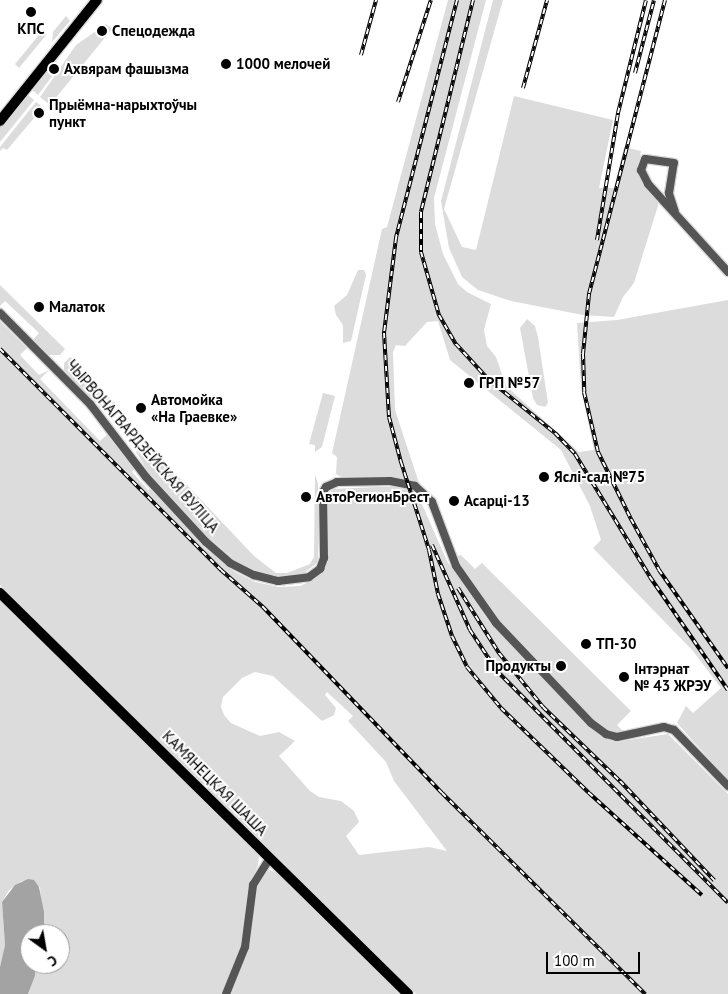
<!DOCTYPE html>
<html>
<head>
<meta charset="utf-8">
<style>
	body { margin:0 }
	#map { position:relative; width:728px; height:994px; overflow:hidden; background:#fff; font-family:"PT Sans",sans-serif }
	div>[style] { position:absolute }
	.green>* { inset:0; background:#dcdcdc }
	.water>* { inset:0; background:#a3a3a3 }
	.roads { filter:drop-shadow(1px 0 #dbdbdb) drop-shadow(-1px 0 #dbdbdb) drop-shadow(0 1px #dbdbdb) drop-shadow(0 -1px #dbdbdb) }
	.minor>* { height:8px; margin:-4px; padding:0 4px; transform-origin:4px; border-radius:4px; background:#555 }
	.major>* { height:10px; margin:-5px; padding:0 5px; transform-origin:5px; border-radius:5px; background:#000 }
	.rail>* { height:4px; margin-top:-2px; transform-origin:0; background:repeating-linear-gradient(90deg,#fff 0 5.5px,#000 0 11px); box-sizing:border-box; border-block:1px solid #000 }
	.dots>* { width:14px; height:14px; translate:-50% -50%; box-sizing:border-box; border:2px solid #fff; border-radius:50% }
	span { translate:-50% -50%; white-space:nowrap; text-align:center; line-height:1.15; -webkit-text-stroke:4px #fff; paint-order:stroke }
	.poi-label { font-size:15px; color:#000; font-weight:700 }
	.left { translate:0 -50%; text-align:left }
	.right { translate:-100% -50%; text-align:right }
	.street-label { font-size:15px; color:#000 }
	.north { position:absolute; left:20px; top:924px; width:50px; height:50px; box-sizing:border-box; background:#fff; border:1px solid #999; border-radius:50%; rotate:148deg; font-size:14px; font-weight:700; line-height:20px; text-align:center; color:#000 }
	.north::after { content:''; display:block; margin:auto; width:18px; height:22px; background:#000; clip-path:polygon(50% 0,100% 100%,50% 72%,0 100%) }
	.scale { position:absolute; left:546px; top:952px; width:94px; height:22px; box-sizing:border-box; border:2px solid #000; border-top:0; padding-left:6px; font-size:15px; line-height:18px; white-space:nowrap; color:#000; -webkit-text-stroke:4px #fff; paint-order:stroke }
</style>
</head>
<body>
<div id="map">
	<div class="green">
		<i style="clip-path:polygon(448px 0,486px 0,434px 198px,435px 224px,443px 254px,458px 284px,467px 292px,491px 304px,484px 330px,487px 346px,496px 357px,506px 386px,579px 452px,594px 450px,581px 388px,577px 323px,617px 320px,728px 300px,728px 780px,677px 723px,686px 706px,693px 713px,721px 688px,693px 651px,593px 548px,601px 540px,590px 506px,561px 450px,450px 360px,438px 321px,427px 322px,405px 346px,396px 345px,393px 352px,395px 410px,419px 483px,409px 479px,341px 477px,336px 474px,337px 457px,332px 453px,382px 229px,387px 227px)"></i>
		<i style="clip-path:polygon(493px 0,503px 0,444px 209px,462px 247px,476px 250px,514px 96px,613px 120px,599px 188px,614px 188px,624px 147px,641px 151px,638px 174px,645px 186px,661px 196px,634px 283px,623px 297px,614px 317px,583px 315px,511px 301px,478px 290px,462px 277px,449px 248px,441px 201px)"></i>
		<i style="clip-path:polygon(66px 16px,70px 21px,52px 42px,53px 32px)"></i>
		<i style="clip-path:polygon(106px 24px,112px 29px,50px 105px,40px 97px,76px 45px)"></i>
		<i style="clip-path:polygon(43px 30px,47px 34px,19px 68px,15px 64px)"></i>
		<i style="clip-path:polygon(54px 61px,54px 74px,38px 95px,31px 89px)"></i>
		<i style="clip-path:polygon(27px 94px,34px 100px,0 142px,0 127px)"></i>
		<i style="clip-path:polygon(36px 102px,41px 106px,34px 118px,7px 150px,3px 148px,0 151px,0 147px)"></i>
		<i style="clip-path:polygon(358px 270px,364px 270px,366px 275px,351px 341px,343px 343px,343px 325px,336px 315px,334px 306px,347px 295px)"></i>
		<i style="clip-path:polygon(0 285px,65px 349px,60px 355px,49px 355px,33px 340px,39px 333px,5px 301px,0 306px)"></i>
		<i style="clip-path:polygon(527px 319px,535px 326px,538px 337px,548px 403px,545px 407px,537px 405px,533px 398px,520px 328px)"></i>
		<i style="clip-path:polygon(evenodd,0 321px,27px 348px,20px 355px,39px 375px,49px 370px,40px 379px,100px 441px,109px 433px,134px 469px,132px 472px,148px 490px,150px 489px,207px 550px,235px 572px,255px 582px,279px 587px,300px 586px,315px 579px,325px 569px,329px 557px,327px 497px,333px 489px,398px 486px,417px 493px,447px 561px,488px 621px,588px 726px,603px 738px,615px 742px,668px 734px,728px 794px,728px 994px,416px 994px,0 585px,0 321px,255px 672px,273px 676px,322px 721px,334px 715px,336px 708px,325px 695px,327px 692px,353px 716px,348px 721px,386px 762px,394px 781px,447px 851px,429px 847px,359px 855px,346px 836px,359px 822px,354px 811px,341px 801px,319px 797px,310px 791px,279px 756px,295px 741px,279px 732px,260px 736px,231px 723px,224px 715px,221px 707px,223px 697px,242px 678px,255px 672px)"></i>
		<i style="clip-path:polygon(70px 357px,81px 366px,79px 369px,88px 381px,91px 380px,118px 405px,113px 411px,99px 408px,64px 370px,64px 363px)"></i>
		<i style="clip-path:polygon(323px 393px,335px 396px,322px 447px,315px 452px,315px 445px,309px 444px)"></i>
		<i style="clip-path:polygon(143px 445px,186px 484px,254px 556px,276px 573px,287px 573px,310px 564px,314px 557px,315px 475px,318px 483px,318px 562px,303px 574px,285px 577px,259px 572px,235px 560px,206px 535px,149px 473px,136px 452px)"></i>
		<i style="clip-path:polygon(461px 555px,475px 569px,482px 563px,631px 711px,617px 725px,625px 733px,612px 732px,595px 721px,509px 633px,467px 576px,457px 556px)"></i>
		<i style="clip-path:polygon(0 600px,259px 856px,258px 865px,248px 889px,240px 952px,221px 994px,28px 994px,35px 976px,36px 964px,60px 964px,60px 934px,44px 934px,40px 887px,22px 881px,9px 890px,2px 902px,5px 945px,0 967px)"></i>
		<i style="clip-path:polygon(270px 870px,277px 873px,402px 994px,231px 994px,248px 950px,258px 884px,265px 872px)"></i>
	</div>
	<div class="water">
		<i style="clip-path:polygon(28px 879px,34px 880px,39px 887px,44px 912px,44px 934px,30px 934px,30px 964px,36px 964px,35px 976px,28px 994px,0 994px,0 967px,5px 945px,2px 902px,15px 885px)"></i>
	</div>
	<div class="roads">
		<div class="minor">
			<i style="left:675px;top:212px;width:20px;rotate:-108deg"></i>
			<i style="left:669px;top:193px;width:30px;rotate:-81deg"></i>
			<i style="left:674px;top:163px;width:29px;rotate:-172deg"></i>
			<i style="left:645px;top:159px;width:12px;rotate:110deg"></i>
			<i style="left:641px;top:170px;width:16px;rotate:63deg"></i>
			<i style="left:648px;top:184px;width:119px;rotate:47.7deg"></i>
			<i style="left:0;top:313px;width:128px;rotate:45.3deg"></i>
			<i style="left:90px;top:404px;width:92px;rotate:52.5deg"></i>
			<i style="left:146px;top:477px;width:88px;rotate:47.3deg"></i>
			<i style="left:206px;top:542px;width:32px;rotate:41deg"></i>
			<i style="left:230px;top:563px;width:27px;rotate:27deg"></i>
			<i style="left:254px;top:575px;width:25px;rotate:14deg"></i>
			<i style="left:278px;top:581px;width:31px;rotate:-7deg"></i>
			<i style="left:309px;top:577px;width:14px;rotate:-36deg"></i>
			<i style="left:320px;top:569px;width:12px;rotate:-70deg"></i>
			<i style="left:324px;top:558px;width:66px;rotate:-90.9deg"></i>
			<i style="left:323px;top:492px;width:6px;rotate:-59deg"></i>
			<i style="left:326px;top:487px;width:12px;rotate:-24deg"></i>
			<i style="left:337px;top:482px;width:53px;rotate:-1.1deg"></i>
			<i style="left:390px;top:481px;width:25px;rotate:11deg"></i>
			<i style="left:415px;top:486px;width:23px;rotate:43deg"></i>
			<i style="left:432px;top:502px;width:68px;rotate:69.4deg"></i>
			<i style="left:456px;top:566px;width:70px;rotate:54.9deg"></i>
			<i style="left:496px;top:623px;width:138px;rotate:46.5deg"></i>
			<i style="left:591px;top:723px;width:19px;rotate:36deg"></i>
			<i style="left:606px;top:734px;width:11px;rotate:15deg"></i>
			<i style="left:617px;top:737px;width:48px;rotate:-12deg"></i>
			<i style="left:664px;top:727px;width:10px;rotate:17deg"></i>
			<i style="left:674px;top:730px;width:78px;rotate:46deg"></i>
			<i style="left:226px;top:994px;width:51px;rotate:-68deg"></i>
			<i style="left:245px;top:947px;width:63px;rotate:-82.6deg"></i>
			<i style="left:253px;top:885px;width:32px;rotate:-58deg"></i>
		</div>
		<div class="major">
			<i style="left:0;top:121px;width:155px;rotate:-51.3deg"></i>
			<i style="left:0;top:593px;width:572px;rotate:44.5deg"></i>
		</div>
	</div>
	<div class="rail">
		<i style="left:457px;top:0;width:246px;rotate:104.4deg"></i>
		<i style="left:396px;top:238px;width:96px;rotate:97.2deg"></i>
		<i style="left:384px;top:333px;width:84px;rotate:86.6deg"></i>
		<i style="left:389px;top:417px;width:47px;rotate:75.1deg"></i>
		<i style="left:401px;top:462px;width:92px;rotate:72.3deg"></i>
		<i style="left:429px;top:550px;width:45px;rotate:78.4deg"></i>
		<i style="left:438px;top:594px;width:44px;rotate:71.6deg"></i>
		<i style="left:452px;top:636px;width:34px;rotate:64deg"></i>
		<i style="left:467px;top:667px;width:53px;rotate:50.3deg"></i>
		<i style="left:501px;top:708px;width:122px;rotate:44deg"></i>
		<i style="left:589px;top:793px;width:152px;rotate:42.1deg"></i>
		<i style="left:473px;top:0;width:218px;rotate:103.8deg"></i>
		<i style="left:421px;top:212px;width:40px;rotate:90deg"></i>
		<i style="left:421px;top:252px;width:66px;rotate:74.1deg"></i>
		<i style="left:439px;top:315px;width:34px;rotate:60deg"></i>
		<i style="left:456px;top:344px;width:47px;rotate:47.6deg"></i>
		<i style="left:488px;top:379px;width:86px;rotate:38.9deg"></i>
		<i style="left:555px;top:433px;width:29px;rotate:46deg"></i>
		<i style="left:575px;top:454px;width:144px;rotate:58.6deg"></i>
		<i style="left:650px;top:577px;width:137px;rotate:55.4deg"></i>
		<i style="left:665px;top:0;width:304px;rotate:104.5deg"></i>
		<i style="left:589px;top:294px;width:60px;rotate:95.7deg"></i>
		<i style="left:583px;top:354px;width:38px;rotate:88deg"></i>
		<i style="left:584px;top:392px;width:62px;rotate:76.9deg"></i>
		<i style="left:598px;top:452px;width:75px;rotate:63.8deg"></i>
		<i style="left:631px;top:519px;width:58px;rotate:61.2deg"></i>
		<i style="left:659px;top:570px;width:120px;rotate:54.9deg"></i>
		<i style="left:361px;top:55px;width:57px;rotate:-74.7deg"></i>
		<i style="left:635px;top:73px;width:75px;rotate:-75.4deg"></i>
		<i style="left:523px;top:88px;width:91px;rotate:-74.7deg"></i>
		<i style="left:398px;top:102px;width:107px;rotate:-72.1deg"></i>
		<i style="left:597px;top:240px;width:129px;rotate:-80.6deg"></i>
		<i style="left:618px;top:113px;width:116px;rotate:-76.1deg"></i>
		<i style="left:0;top:349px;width:313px;rotate:45deg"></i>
		<i style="left:221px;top:570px;width:56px;rotate:41.4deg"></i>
		<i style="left:263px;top:607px;width:258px;rotate:46.1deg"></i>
		<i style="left:442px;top:793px;width:286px;rotate:44.7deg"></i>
		<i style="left:432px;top:545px;width:93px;rotate:65.9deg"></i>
		<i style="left:470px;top:630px;width:49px;rotate:56.6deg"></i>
		<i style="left:497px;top:671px;width:327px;rotate:45.1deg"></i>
		<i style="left:458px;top:588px;width:77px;rotate:57.8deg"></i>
		<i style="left:499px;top:653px;width:70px;rotate:50.8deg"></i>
		<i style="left:543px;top:707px;width:107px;rotate:43.9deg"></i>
		<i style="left:620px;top:781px;width:137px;rotate:46.5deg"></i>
	</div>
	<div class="dots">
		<i style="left:31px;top:12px;background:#000"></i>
		<i style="left:102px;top:31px;background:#000"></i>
		<i style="left:226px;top:64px;background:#000"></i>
		<i style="left:54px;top:69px;background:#000"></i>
		<i style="left:39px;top:113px;background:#000"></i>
		<i style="left:39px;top:307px;background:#000"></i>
		<i style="left:469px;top:383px;background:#000"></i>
		<i style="left:141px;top:408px;background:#000"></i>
		<i style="left:544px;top:477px;background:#000"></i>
		<i style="left:306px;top:497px;background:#000"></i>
		<i style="left:454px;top:501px;background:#000"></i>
		<i style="left:586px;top:644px;background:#000"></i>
		<i style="left:561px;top:666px;background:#000"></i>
		<i style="left:624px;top:677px;background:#000"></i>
	</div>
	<div class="poi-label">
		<span style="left:31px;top:29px">КПС</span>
		<span class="left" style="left:112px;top:31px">Спецодежда</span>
		<span class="left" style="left:236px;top:64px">1000 мелочей</span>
		<span class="left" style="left:64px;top:69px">Ахвярам фашызма</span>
		<span class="left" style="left:49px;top:113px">Прыёмна-нарыхтоўчы<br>пункт</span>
		<span class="left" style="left:49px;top:307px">Малаток</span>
		<span class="left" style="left:479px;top:383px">ГРП №57</span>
		<span class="left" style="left:151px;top:408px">Автомойка<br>«На Граевке»</span>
		<span class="left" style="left:554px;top:477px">Яслі-сад №75</span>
		<span class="left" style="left:316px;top:497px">АвтоРегионБрест</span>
		<span class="left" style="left:464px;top:501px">Асарці-13</span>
		<span class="left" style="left:596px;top:644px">ТП-30</span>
		<span class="right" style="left:551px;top:666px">Продукты</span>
		<span class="left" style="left:634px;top:677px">Інтэрнат<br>№ 43 ЖРЭУ</span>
	</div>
	<div class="street-label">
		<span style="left:143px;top:446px;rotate:49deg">ЧЫРВОНАГВАРДЗЕЙСКАЯ ВУЛІЦА</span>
		<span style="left:215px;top:783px;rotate:45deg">КАМЯНЕЦКАЯ ШАША</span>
	</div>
	<div class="north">С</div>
	<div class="scale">100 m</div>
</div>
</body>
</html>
